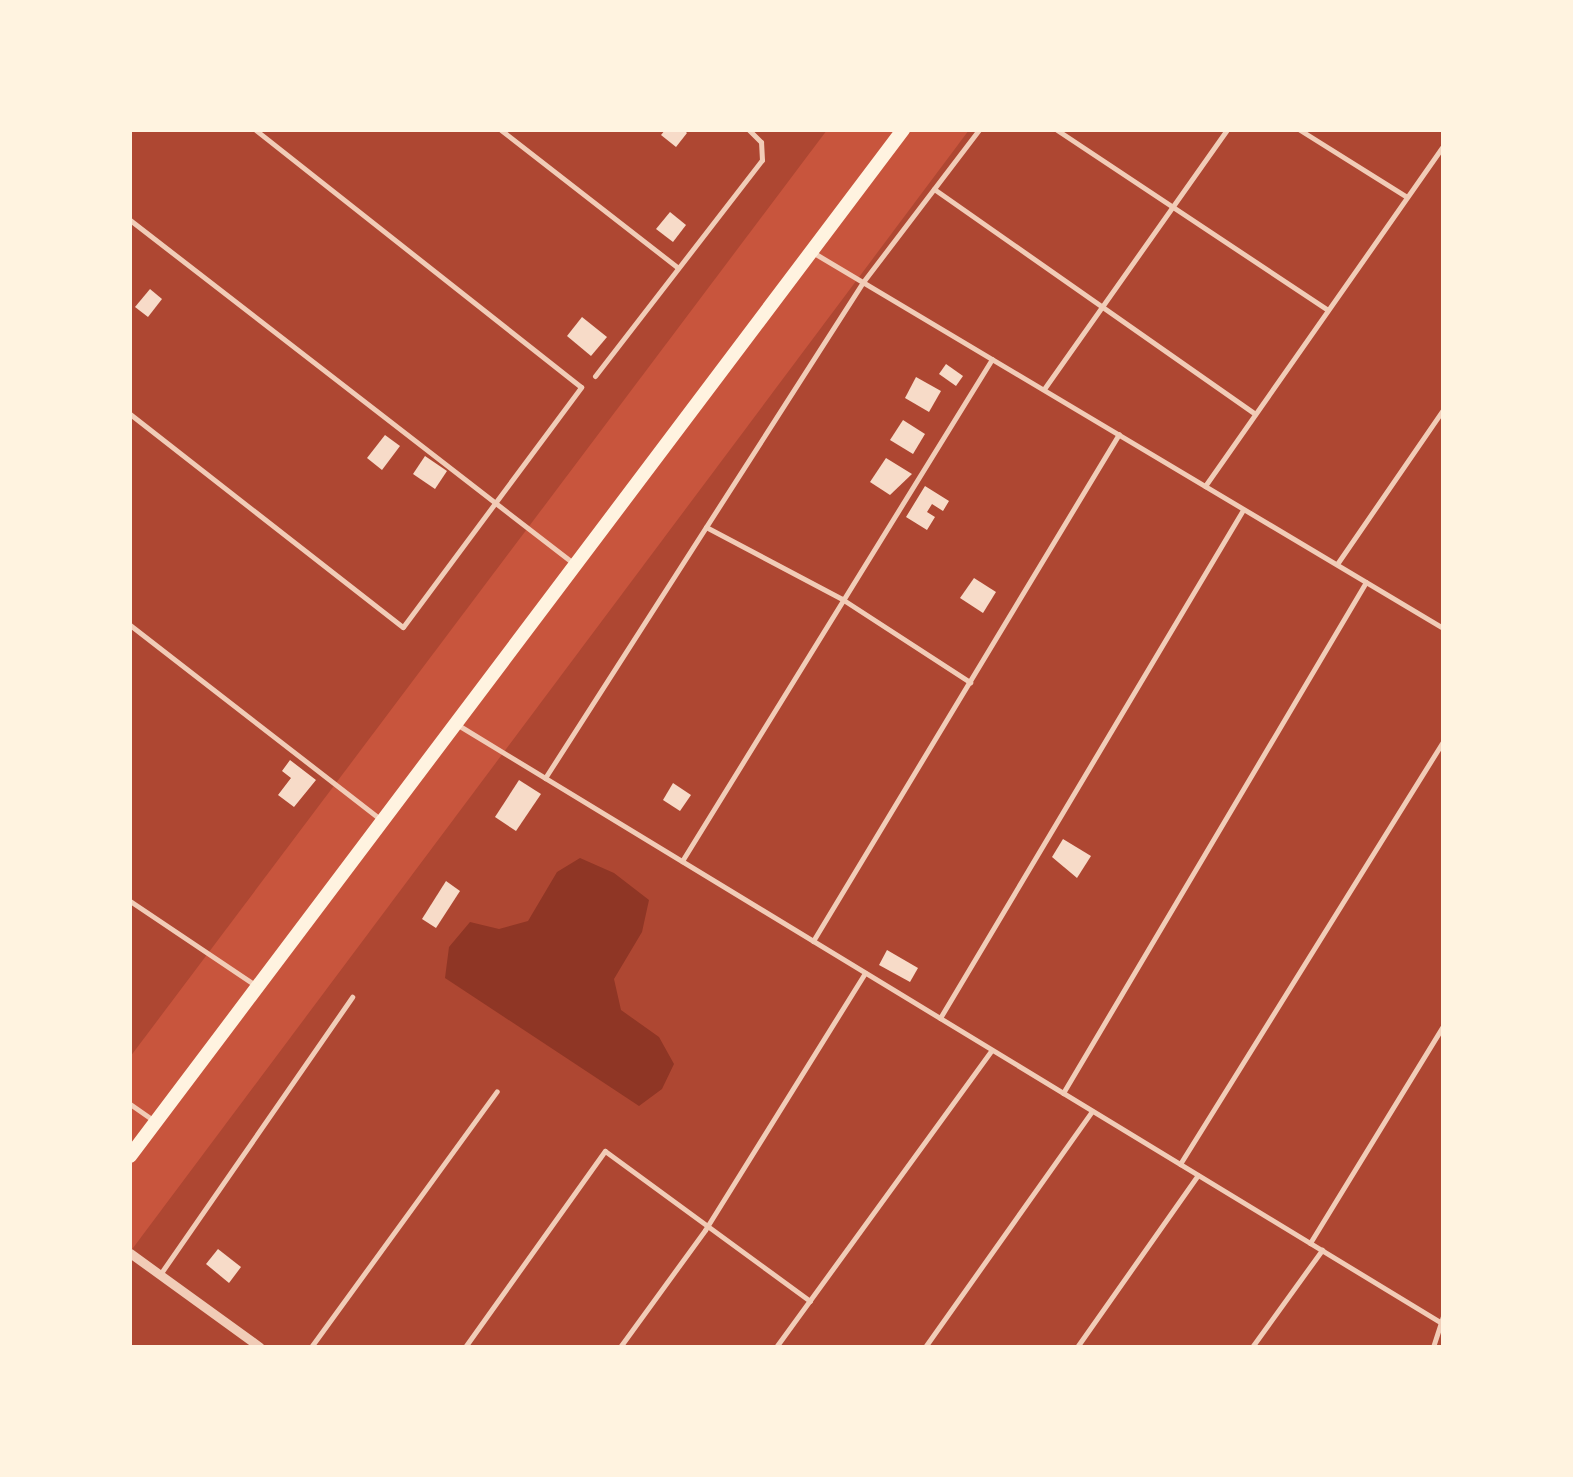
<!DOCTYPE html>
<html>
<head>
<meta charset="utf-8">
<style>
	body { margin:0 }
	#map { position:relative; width:1573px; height:1477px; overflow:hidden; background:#c8553d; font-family:"Roboto Condensed",sans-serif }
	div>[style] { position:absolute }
	.green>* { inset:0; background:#ae4732 }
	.water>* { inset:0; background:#8f3625 }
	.building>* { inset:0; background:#f7dbc8 }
	.service>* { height:5px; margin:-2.5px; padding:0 2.5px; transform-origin:2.5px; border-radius:2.5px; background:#f1ccb7 }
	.minor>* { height:9px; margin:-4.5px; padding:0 4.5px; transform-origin:4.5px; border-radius:4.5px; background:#f1ccb7 }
	.primary>* { height:14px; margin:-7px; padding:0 7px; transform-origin:7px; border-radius:7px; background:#fff3e0 }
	span { translate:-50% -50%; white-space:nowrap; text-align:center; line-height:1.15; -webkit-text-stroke:8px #fff3e0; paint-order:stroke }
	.frame { position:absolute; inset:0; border:132px solid #fff3e0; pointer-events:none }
</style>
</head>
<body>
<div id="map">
	<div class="green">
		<i style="clip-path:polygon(130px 130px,827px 130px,130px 1057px)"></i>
		<i style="clip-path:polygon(969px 130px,1443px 130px,1443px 1347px,130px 1347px,130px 1252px)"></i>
	</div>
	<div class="water">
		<i style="clip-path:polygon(580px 858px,614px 873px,649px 900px,642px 932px,614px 979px,621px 1010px,659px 1037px,674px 1064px,662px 1089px,639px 1106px,445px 978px,449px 947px,470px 922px,499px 929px,528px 921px,557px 872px)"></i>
	</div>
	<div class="building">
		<i style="clip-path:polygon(665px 130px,684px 130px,687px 133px,676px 147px,661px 135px)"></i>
		<i style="clip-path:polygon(670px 212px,686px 225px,673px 242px,656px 229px)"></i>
		<i style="clip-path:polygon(150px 289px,162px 299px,148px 317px,135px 307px)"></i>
		<i style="clip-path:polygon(582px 317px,607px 337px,591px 356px,567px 336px)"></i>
		<i style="clip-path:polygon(946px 364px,963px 376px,956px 386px,939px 374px)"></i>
		<i style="clip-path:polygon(916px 377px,941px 391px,929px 412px,905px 398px)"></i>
		<i style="clip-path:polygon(903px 420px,925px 434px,913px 454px,890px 440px)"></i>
		<i style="clip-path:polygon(385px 435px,400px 446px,382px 470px,367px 458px)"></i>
		<i style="clip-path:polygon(425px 456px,447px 471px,435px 489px,413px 474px)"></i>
		<i style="clip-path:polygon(886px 458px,912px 474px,890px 495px,870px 482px)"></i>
		<i style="clip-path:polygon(925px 486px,949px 501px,943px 511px,932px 504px,927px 512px,935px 517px,927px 530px,906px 517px)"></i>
		<i style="clip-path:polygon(974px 578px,996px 592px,983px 613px,960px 598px)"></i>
		<i style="clip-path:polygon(290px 760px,316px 780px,294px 807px,278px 795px,291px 778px,282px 771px)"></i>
		<i style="clip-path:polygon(519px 780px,541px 794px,516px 831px,495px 817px)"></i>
		<i style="clip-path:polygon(673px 783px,691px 795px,680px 811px,663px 800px)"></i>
		<i style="clip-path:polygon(1063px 839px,1091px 856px,1077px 878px,1052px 857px)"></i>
		<i style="clip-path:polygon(446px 881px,460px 891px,436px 928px,422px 919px)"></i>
		<i style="clip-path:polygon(887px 950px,918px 968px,910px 982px,879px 965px)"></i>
		<i style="clip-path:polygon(218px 1249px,241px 1267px,229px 1283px,206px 1264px)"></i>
	</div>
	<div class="service">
		<i style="left:501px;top:130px;width:223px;rotate:37.9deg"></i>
		<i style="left:1057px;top:130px;width:325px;rotate:33.6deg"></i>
		<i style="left:1300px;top:130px;width:126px;rotate:32.1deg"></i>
		<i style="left:934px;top:189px;width:392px;rotate:35deg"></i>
		<i style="left:130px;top:220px;width:560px;rotate:37.75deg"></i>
		<i style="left:814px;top:253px;width:732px;rotate:30.8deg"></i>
		<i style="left:595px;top:376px;width:273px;rotate:-52.3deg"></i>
		<i style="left:762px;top:160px;width:18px;rotate:-93deg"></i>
		<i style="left:761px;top:142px;width:17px;rotate:-135deg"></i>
		<i style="left:1044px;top:389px;width:317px;rotate:-54.8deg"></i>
		<i style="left:130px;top:414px;width:346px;rotate:38deg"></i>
		<i style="left:403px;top:627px;width:299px;rotate:-53.4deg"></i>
		<i style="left:581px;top:387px;width:414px;rotate:-141.7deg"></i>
		<i style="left:1205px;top:486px;width:415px;rotate:-55deg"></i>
		<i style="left:706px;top:527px;width:154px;rotate:27.9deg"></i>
		<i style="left:842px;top:599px;width:153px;rotate:33deg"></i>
		<i style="left:1337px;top:564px;width:187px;rotate:-55.5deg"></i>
		<i style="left:130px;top:625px;width:316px;rotate:37.8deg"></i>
		<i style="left:458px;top:725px;width:1149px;rotate:31.3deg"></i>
		<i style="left:545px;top:778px;width:589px;rotate:-57.33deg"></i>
		<i style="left:863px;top:282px;width:191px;rotate:-52.7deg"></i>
		<i style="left:682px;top:861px;width:590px;rotate:-58.3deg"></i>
		<i style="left:130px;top:901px;width:151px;rotate:33.9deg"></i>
		<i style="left:813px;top:941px;width:592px;rotate:-58.89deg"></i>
		<i style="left:940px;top:1018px;width:592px;rotate:-59.19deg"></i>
		<i style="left:1063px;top:1093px;width:594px;rotate:-59.33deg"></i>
		<i style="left:130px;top:1104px;width:28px;rotate:35deg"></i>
		<i style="left:1180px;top:1164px;width:498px;rotate:-58.1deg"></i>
		<i style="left:1310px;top:1243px;width:255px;rotate:-58.5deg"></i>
		<i style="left:161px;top:1273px;width:336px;rotate:-55.3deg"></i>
		<i style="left:311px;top:1347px;width:316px;rotate:-54deg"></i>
		<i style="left:465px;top:1347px;width:241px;rotate:-54.5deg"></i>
		<i style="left:605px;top:1151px;width:254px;rotate:36.2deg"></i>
		<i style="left:620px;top:1347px;width:145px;rotate:-54deg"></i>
		<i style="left:705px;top:1230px;width:303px;rotate:-58.1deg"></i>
		<i style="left:776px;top:1347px;width:367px;rotate:-54deg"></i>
		<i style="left:925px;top:1347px;width:289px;rotate:-54.7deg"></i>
		<i style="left:1077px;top:1347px;width:210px;rotate:-54.9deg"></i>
		<i style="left:1252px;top:1347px;width:120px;rotate:-54.2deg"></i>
		<i style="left:1433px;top:1347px;width:32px;rotate:-72deg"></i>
	</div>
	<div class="minor">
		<i style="left:130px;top:1253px;width:160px;rotate:35.9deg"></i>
	</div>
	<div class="primary">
		<i style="left:130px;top:1156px;width:1285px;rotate:-53.01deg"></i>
	</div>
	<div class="frame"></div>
</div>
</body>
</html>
